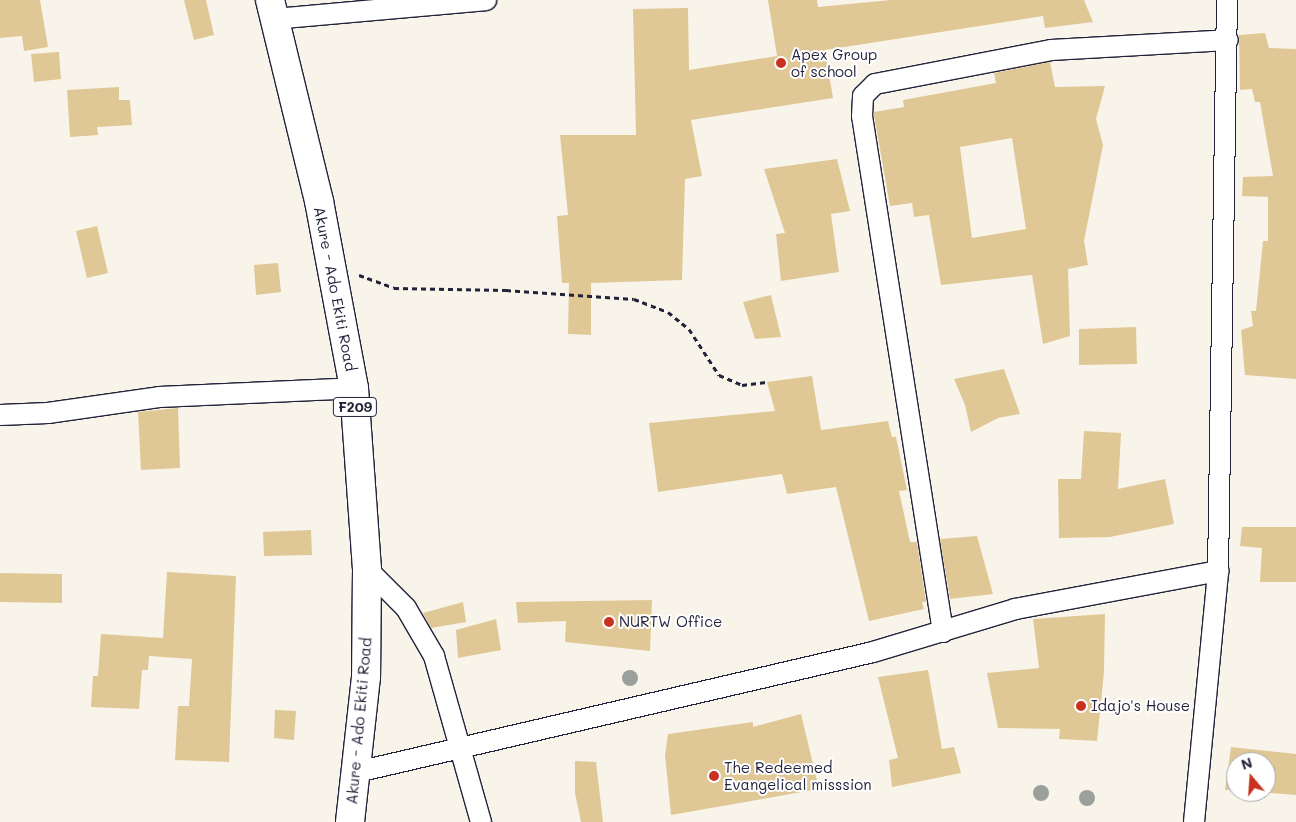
<!DOCTYPE html>
<html>
<head>
<meta charset="utf-8">
<style>
	body { margin:0 }
	#map { position:relative; width:1296px; height:822px; overflow:hidden; background:#f9f4ea; font-family:Mali,sans-serif }
	div>[style] { position:absolute }
	.building>* { inset:0; background:#e0c896 }
	.path>* { height:3px; margin-top:-1.5px; transform-origin:0; background:repeating-linear-gradient(90deg,#22223b 0 5px,transparent 0 9px) }
	.roads { filter:drop-shadow(1px 0 #22223b) drop-shadow(-1px 0 #22223b) drop-shadow(0 1px #22223b) drop-shadow(0 -1px #22223b) }
	.street>* { height:20px; margin:-10px; padding:0 10px; transform-origin:10px; border-radius:10px; background:#fff }
	.primary>* { height:28px; margin:-14px; padding:0 14px; transform-origin:14px; border-radius:14px; background:#fff }
	.trees>* { width:16px; height:16px; margin:-8px; border-radius:50%; background:#9aa09b }
	.dots>* { width:14px; height:14px; translate:-50% -50%; box-sizing:border-box; border:2px solid #fff; border-radius:50% }
	span { translate:-50% -50%; white-space:nowrap; text-align:center; line-height:1.15; -webkit-text-stroke:4px #fff; paint-order:stroke }
	.shield-label span { padding:1px 4px; background:#fff; border:1px solid; border-radius:4px; -webkit-text-stroke-width:0 }
	.shield-label { font-size:14px; color:#22223b; font-weight:700 }
	.poi-label { font-size:15px; color:#22223b }
	.left { translate:0 -50%; text-align:left }
	.street-label { font-size:15px; color:#22223b }
	.north { position:absolute; left:1226px; top:752px; width:50px; height:50px; box-sizing:border-box; background:#fff; border:1px solid #a7a7b1; border-radius:50%; rotate:342deg; font-size:14px; font-weight:700; line-height:20px; text-align:center; color:#22223b }
	.north::after { content:''; display:block; margin:auto; width:18px; height:22px; background:#c8321e; clip-path:polygon(50% 0,100% 100%,50% 72%,0 100%) }
</style>
</head>
<body>
<div id="map">
	<div class="building">
		<i style="clip-path:polygon(0 0,40px 0,48px 47px,24px 51px,22px 36px,0 38px)"></i>
		<i style="clip-path:polygon(184px 0,206px 0,214px 35px,194px 40px)"></i>
		<i style="clip-path:polygon(768px 0,817px 0,818px 7px,891px 0,1084px 0,1093px 22px,1045px 28px,1043px 16px,825px 50px,833px 98px,691px 120px,702px 176px,685px 179px,682px 280px,591px 283px,591px 335px,568px 334px,569px 283px,562px 283px,557px 216px,568px 215px,560px 135px,636px 135px,633px 9px,688px 8px,689px 70px,777px 56px)"></i>
		<i style="clip-path:polygon(1265px 33px,1269px 48px,1296px 49px,1296px 379px,1245px 375px,1241px 330px,1253px 326px,1251px 311px,1256px 311px,1263px 241px,1268px 241px,1268px 197px,1242px 196px,1243px 177px,1273px 176px,1260px 102px,1255px 102px,1252px 89px,1240px 90px,1239px 35px)"></i>
		<i style="clip-path:polygon(59px 52px,61px 79px,34px 82px,31px 54px)"></i>
		<i style="clip-path:polygon(evenodd,1050px 62px,1055px 87px,1105px 86px,1096px 119px,1103px 145px,1084px 241px,1088px 265px,1068px 269px,1070px 336px,1043px 344px,1032px 275px,941px 285px,929px 215px,914px 217px,912px 203px,890px 206px,874px 115px,874px 112px,904px 107px,903px 100px,996px 83px,994px 73px,1050px 62px,1012px 138px,1026px 229px,972px 238px,960px 147px,1012px 138px)"></i>
		<i style="clip-path:polygon(119px 87px,119px 100px,130px 100px,132px 125px,97px 127px,98px 135px,70px 137px,67px 90px)"></i>
		<i style="clip-path:polygon(837px 159px,850px 211px,831px 214px,839px 272px,781px 281px,776px 234px,785px 233px,764px 169px)"></i>
		<i style="clip-path:polygon(97px 226px,108px 273px,87px 278px,76px 231px)"></i>
		<i style="clip-path:polygon(278px 263px,281px 292px,256px 295px,254px 265px)"></i>
		<i style="clip-path:polygon(771px 295px,781px 337px,755px 339px,743px 302px)"></i>
		<i style="clip-path:polygon(1136px 327px,1137px 364px,1079px 365px,1079px 329px)"></i>
		<i style="clip-path:polygon(1004px 369px,1020px 414px,998px 418px,971px 432px,965px 405px,954px 379px)"></i>
		<i style="clip-path:polygon(812px 376px,821px 430px,888px 421px,892px 437px,896px 437px,907px 490px,899px 491px,910px 542px,917px 542px,926px 602px,922px 602px,924px 609px,869px 621px,836px 487px,787px 494px,782px 474px,658px 492px,649px 423px,775px 411px,767px 382px)"></i>
		<i style="clip-path:polygon(178px 408px,180px 468px,141px 470px,138px 412px)"></i>
		<i style="clip-path:polygon(1084px 431px,1121px 433px,1118px 489px,1165px 479px,1174px 524px,1110px 537px,1059px 538px,1058px 479px,1081px 479px)"></i>
		<i style="clip-path:polygon(1242px 527px,1296px 527px,1296px 582px,1260px 582px,1262px 548px,1240px 546px)"></i>
		<i style="clip-path:polygon(311px 530px,312px 555px,264px 556px,263px 532px)"></i>
		<i style="clip-path:polygon(977px 536px,993px 594px,950px 599px,940px 539px)"></i>
		<i style="clip-path:polygon(167px 572px,236px 576px,229px 762px,175px 760px,178px 706px,189px 706px,192px 659px,149px 656px,148px 670px,142px 670px,139px 709px,91px 707px,93px 676px,98px 676px,101px 634px,163px 638px)"></i>
		<i style="clip-path:polygon(0 573px,62px 574px,62px 603px,0 602px)"></i>
		<i style="clip-path:polygon(652px 600px,650px 651px,565px 642px,566px 621px,518px 623px,516px 602px)"></i>
		<i style="clip-path:polygon(463px 602px,466px 622px,431px 628px,423px 613px)"></i>
		<i style="clip-path:polygon(1105px 614px,1104px 672px,1097px 741px,1059px 739px,1060px 729px,998px 728px,987px 673px,1039px 668px,1033px 619px)"></i>
		<i style="clip-path:polygon(496px 619px,501px 650px,458px 658px,456px 630px)"></i>
		<i style="clip-path:polygon(928px 670px,942px 749px,954px 747px,961px 773px,892px 787px,889px 760px,898px 758px,878px 677px)"></i>
		<i style="clip-path:polygon(275px 710px,296px 711px,294px 740px,274px 738px)"></i>
		<i style="clip-path:polygon(801px 714px,819px 789px,671px 815px,665px 755px,668px 734px,753px 722px,753px 727px)"></i>
		<i style="clip-path:polygon(1231px 747px,1296px 754px,1296px 795px,1258px 792px,1266px 792px,1266px 762px,1236px 762px,1236px 790px,1225px 790px)"></i>
		<i style="clip-path:polygon(575px 761px,596px 762px,603px 822px,581px 822px,575px 793px)"></i>
	</div>
	<div class="path">
		<i style="left:359px;top:275px;width:37px;rotate:20deg"></i>
		<i style="left:394px;top:288px;width:112px;rotate:1deg"></i>
		<i style="left:506px;top:290px;width:128px;rotate:4deg"></i>
		<i style="left:634px;top:299px;width:36px;rotate:21deg"></i>
		<i style="left:668px;top:312px;width:27px;rotate:39deg"></i>
		<i style="left:689px;top:329px;width:55px;rotate:56.9deg"></i>
		<i style="left:719px;top:375px;width:25px;rotate:23deg"></i>
		<i style="left:742px;top:385px;width:25px;rotate:-7deg"></i>
	</div>
	<div class="roads">
		<div class="street">
			<i style="left:274px;top:19px;width:213px;rotate:-5.1deg"></i>
			<i style="left:0;top:415px;width:48px;rotate:-2.4deg"></i>
			<i style="left:48px;top:413px;width:112px;rotate:-8.2deg"></i>
			<i style="left:159px;top:397px;width:195px;rotate:-2.6deg"></i>
			<i style="left:367px;top:569px;width:55px;rotate:45deg"></i>
			<i style="left:406px;top:608px;width:56px;rotate:59.7deg"></i>
			<i style="left:434px;top:656px;width:173px;rotate:74.2deg"></i>
			<i style="left:943px;top:632px;width:522px;rotate:-98.92deg"></i>
			<i style="left:862px;top:116px;width:20px;rotate:-87deg"></i>
			<i style="left:863px;top:96px;width:17px;rotate:-45deg"></i>
			<i style="left:875px;top:84px;width:179px;rotate:-10.9deg"></i>
			<i style="left:1051px;top:50px;width:177px;rotate:-3.2deg"></i>
			<i style="left:357px;top:772px;width:530px;rotate:-13.09deg"></i>
			<i style="left:873px;top:652px;width:148px;rotate:-16.8deg"></i>
			<i style="left:1015px;top:609px;width:207px;rotate:-10.6deg"></i>
			<i style="left:1194px;top:822px;width:252px;rotate:-84.5deg"></i>
			<i style="left:1218px;top:571px;width:571px;rotate:-89.1deg"></i>
		</div>
		<div class="primary">
			<i style="left:270px;top:0;width:207px;rotate:76.3deg"></i>
			<i style="left:319px;top:201px;width:190px;rotate:79.4deg"></i>
			<i style="left:354px;top:388px;width:181px;rotate:85.9deg"></i>
			<i style="left:367px;top:569px;width:108px;rotate:90.5deg"></i>
			<i style="left:366px;top:677px;width:146px;rotate:96.3deg"></i>
		</div>
	</div>
	<div class="trees">
		<i style="left:630px;top:678px"></i>
		<i style="left:1041px;top:793px"></i>
		<i style="left:1087px;top:798px"></i>
	</div>
	<div class="dots">
		<i style="left:781px;top:63px;background:#c8321e"></i>
		<i style="left:609px;top:622px;background:#c8321e"></i>
		<i style="left:1081px;top:706px;background:#c8321e"></i>
		<i style="left:714px;top:776px;background:#c8321e"></i>
	</div>
	<div class="shield-label">
		<span style="left:355px;top:407px">F209</span>
	</div>
	<div class="poi-label">
		<span class="left" style="left:791px;top:63px">Apex Group<br>of school</span>
		<span class="left" style="left:619px;top:622px">NURTW Office</span>
		<span class="left" style="left:1091px;top:706px">Idajo's House</span>
		<span class="left" style="left:724px;top:776px">The Redeemed<br>Evangelical misssion</span>
	</div>
	<div class="street-label">
		<span style="left:335px;top:289px;rotate:79deg">Akure - Ado Ekiti Road</span>
		<span style="left:359px;top:721px;rotate:-85deg">Akure - Ado Ekiti Road</span>
	</div>
	<div class="north">N</div>
</div>
</body>
</html>
